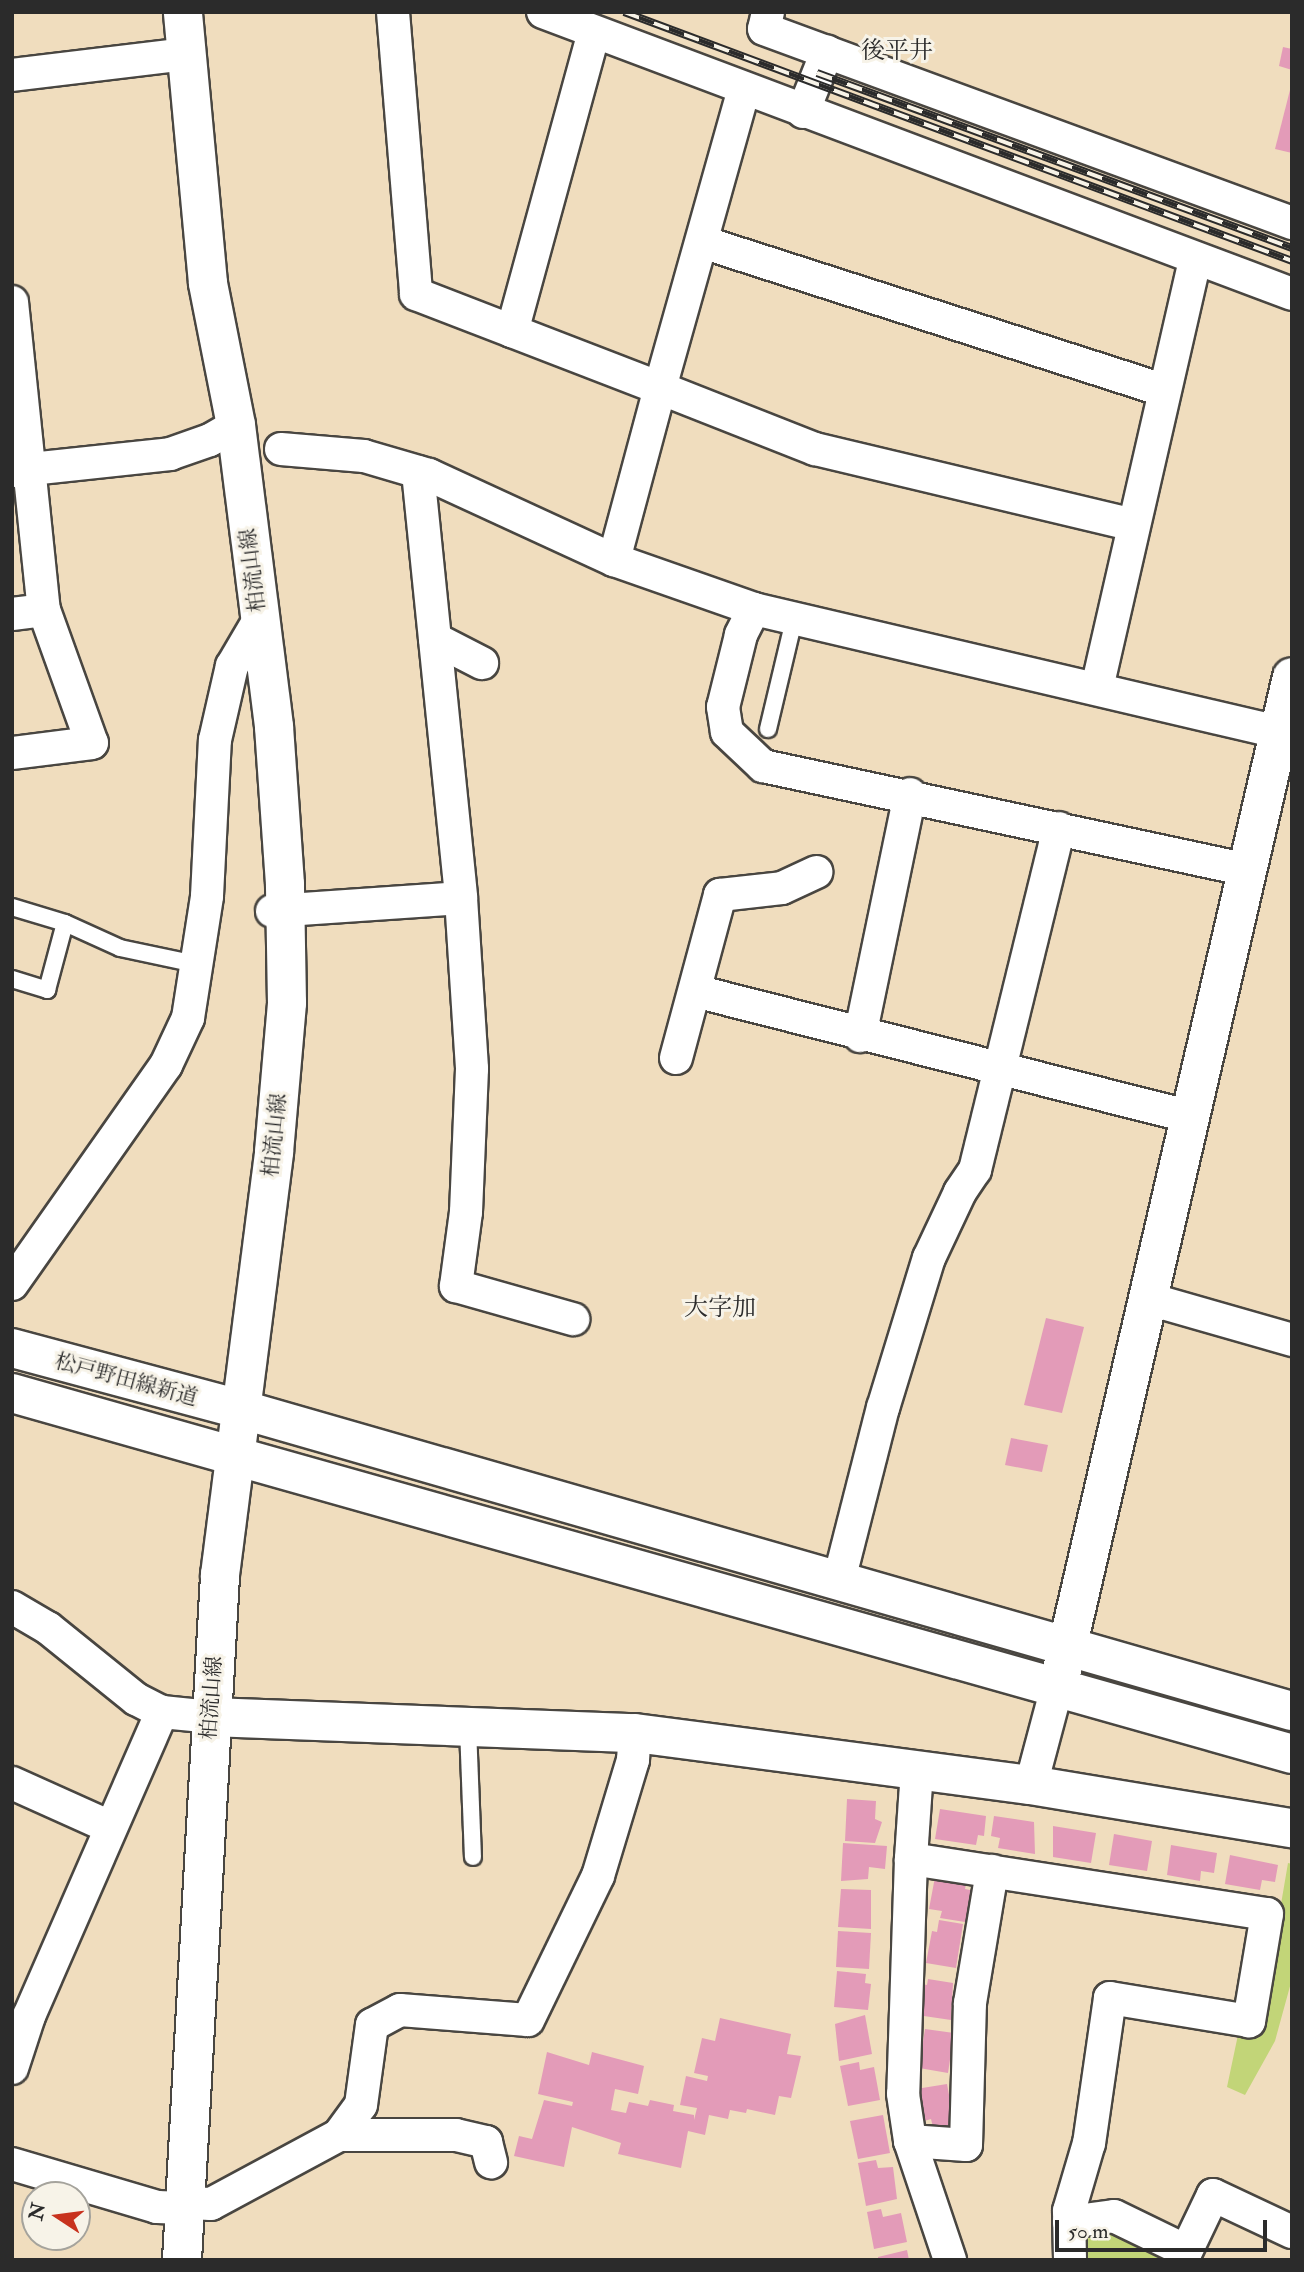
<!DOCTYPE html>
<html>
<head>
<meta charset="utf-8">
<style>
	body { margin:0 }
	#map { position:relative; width:1304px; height:2272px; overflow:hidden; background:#f0ddbe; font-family:"IM FELL Double Pica","Noto Serif JP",serif }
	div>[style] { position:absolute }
	.green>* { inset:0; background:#c2d578 }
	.building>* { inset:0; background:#e39bb8 }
	.roads { filter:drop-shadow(2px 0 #494641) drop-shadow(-2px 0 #494641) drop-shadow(0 2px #494641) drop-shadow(0 -2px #494641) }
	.lane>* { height:16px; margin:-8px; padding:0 8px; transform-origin:8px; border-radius:8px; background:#fff }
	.street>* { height:32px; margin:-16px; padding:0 16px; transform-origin:16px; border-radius:16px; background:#fff }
	.secondary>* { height:38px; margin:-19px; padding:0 19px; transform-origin:19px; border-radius:19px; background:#fff }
	.primary>* { height:38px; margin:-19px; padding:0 19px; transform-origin:19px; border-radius:19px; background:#fff }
	.rail>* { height:8px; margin-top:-4px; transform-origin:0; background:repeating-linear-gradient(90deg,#f7f3e8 0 16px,#2b2b2b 0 32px); box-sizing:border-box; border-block:2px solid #2b2b2b }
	span { translate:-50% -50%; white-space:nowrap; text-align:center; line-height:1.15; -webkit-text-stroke:6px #f7f3e8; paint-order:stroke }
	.street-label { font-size:21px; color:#2b2b2b }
	.quarter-label { font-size:24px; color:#2b2b2b }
	.frame { position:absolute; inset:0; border:14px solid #2b2b2b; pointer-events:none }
	.north { position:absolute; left:21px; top:2181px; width:70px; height:70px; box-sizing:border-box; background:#f7f3e8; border:2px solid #a5a39c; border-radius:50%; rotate:283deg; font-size:19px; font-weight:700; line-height:28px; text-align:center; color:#2b2b2b }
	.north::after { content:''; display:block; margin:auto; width:24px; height:32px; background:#c8321e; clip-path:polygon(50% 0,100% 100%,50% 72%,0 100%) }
	.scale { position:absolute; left:1055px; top:2220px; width:212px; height:32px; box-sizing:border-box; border:4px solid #2b2b2b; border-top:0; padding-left:9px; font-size:21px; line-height:24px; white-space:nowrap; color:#2b2b2b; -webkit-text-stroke:5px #f7f3e8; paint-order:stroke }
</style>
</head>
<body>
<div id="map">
	<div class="green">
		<i style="clip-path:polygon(1288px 1863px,1292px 1864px,1292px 1979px,1275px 2041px,1245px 2095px,1227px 2087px,1239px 2030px,1259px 2033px)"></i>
		<i style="clip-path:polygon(1111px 2227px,1163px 2250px,1167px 2260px,1079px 2260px,1079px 2232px)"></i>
	</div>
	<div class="building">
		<i style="clip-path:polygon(1283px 47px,1292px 49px,1292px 70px,1279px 66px)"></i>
		<i style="clip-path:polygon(1291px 86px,1292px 86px,1292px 153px,1275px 149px)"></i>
		<i style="clip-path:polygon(1046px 1318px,1084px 1327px,1062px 1413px,1024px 1405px)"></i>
		<i style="clip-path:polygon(1011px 1438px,1048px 1445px,1042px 1472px,1005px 1465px)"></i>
		<i style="clip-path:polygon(847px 1799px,876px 1801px,875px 1819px,882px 1822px,875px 1843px,845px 1841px)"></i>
		<i style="clip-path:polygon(940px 1809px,986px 1816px,984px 1836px,978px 1835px,976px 1845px,935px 1839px)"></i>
		<i style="clip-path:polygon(994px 1816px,1034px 1822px,1035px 1854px,998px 1848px,1000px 1838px,991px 1836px)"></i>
		<i style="clip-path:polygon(1053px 1826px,1096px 1833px,1091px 1863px,1053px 1857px)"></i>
		<i style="clip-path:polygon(1114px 1834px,1152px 1841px,1147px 1871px,1109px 1865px)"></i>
		<i style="clip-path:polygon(843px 1843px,887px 1846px,885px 1869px,869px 1867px,868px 1879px,841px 1881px)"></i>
		<i style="clip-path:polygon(1171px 1845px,1217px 1853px,1214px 1873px,1201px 1871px,1200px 1881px,1167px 1875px)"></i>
		<i style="clip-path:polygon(1230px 1855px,1278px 1865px,1275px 1882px,1262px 1880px,1260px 1890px,1225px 1884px)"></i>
		<i style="clip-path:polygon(935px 1877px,967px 1879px,965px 1889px,975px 1891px,965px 1922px,940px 1918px,942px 1911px,929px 1909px)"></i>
		<i style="clip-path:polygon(841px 1889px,871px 1890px,871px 1929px,838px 1927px)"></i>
		<i style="clip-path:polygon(939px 1920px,963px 1924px,956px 1968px,926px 1963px,932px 1931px,937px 1932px)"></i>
		<i style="clip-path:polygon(838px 1931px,871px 1933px,869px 1969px,836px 1967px)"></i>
		<i style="clip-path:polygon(837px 1971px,866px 1974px,865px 1983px,871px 1984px,868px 2010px,834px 2007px)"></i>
		<i style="clip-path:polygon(928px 1979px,953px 1983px,951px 2020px,917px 2015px,921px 1984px,927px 1985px)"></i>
		<i style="clip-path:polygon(865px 2015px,872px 2054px,839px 2061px,835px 2024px)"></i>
		<i style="clip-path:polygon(720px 2018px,791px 2034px,787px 2054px,801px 2056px,791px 2098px,779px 2096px,775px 2115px,747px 2109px,746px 2113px,730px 2110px,728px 2119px,709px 2115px,705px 2135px,688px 2131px,681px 2168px,618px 2154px,621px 2143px,572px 2127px,564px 2167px,514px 2156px,519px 2136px,532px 2139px,544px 2100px,572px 2106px,573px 2102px,538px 2094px,547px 2052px,589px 2065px,592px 2052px,644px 2066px,638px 2094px,615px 2089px,611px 2110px,626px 2113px,629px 2102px,648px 2106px,650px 2100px,674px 2105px,673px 2111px,694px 2115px,694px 2120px,697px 2108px,680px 2105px,686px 2076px,707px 2081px,708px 2076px,694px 2073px,702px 2038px,715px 2041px)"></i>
		<i style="clip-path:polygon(925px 2029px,954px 2033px,948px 2073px,919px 2068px)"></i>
		<i style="clip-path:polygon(859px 2062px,860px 2070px,874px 2067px,880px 2100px,848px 2106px,840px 2066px)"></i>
		<i style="clip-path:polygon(947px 2084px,955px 2127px,934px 2131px,931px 2119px,924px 2121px,916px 2089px)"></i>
		<i style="clip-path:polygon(883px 2115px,890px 2153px,858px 2159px,850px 2121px)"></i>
		<i style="clip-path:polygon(876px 2160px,878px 2168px,893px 2167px,897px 2199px,866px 2206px,858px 2163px)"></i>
		<i style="clip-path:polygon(881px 2209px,883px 2217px,901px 2213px,907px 2242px,874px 2249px,867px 2212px)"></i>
		<i style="clip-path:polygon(907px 2250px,909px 2260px,878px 2260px,878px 2257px)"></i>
	</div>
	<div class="roads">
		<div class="lane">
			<i style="left:768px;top:729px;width:112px;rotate:-76.6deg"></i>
			<i style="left:12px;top:907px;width:55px;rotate:16.8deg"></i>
			<i style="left:65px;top:923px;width:60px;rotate:24.4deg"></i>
			<i style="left:120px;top:948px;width:78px;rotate:11.9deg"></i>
			<i style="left:12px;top:979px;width:37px;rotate:17deg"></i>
			<i style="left:47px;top:990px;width:69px;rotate:-75deg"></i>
			<i style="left:468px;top:1728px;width:129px;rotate:87.8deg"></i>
		</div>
		<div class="street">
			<i style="left:393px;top:12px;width:283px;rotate:85.3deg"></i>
			<i style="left:416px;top:294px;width:103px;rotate:21.1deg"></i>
			<i style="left:543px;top:12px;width:800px;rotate:20.63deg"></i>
			<i style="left:768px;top:12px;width:17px;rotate:103deg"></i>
			<i style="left:764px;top:29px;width:563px;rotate:20.17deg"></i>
			<i style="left:594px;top:32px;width:310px;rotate:105.3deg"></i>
			<i style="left:512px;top:331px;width:159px;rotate:21.1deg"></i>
			<i style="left:660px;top:388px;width:178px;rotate:105deg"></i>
			<i style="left:12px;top:75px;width:175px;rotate:-6.9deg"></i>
			<i style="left:744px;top:89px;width:311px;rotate:105.7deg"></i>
			<i style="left:660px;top:388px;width:167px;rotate:21.5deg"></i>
			<i style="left:815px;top:449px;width:327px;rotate:13.4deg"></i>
			<i style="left:803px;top:112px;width:65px;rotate:-68.2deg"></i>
			<i style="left:702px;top:242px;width:485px;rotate:17.8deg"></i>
			<i style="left:12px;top:302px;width:310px;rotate:84.1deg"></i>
			<i style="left:44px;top:610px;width:141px;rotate:70.2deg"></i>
			<i style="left:92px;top:743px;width:81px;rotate:172.9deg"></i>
			<i style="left:281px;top:449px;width:83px;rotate:4.8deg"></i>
			<i style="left:364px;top:456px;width:68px;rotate:16.3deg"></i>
			<i style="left:429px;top:475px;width:204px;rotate:24.7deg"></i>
			<i style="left:614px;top:560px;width:148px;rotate:19.3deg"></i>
			<i style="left:754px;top:609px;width:538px;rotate:13.21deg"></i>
			<i style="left:12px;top:471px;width:159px;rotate:-6.1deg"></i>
			<i style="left:170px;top:454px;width:42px;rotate:-19.3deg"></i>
			<i style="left:210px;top:440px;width:30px;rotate:-30deg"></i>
			<i style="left:418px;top:472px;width:428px;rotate:84.2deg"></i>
			<i style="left:754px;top:609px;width:29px;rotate:117deg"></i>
			<i style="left:741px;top:635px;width:74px;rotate:104deg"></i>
			<i style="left:723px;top:707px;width:25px;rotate:81deg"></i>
			<i style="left:727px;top:732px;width:50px;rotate:43.4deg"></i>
			<i style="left:763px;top:766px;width:496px;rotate:12.1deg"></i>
			<i style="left:12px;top:614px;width:32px;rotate:-7deg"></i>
			<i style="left:435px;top:639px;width:53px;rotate:27.1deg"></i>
			<i style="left:1097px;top:688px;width:439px;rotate:-77.1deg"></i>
			<i style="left:272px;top:911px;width:189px;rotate:-3.9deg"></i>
			<i style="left:461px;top:898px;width:171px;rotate:86.3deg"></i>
			<i style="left:472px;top:1069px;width:143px;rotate:92.4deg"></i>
			<i style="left:466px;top:1212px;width:75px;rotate:97.7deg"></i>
			<i style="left:456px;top:1286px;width:122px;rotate:15.8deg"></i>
			<i style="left:695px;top:991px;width:512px;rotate:14.25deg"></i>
			<i style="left:860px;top:1036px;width:247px;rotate:-78.3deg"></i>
			<i style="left:676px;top:1058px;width:169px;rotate:-74.9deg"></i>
			<i style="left:720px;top:895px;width:62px;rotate:-6.4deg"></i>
			<i style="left:782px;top:888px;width:38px;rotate:-25deg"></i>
			<i style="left:12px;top:1284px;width:268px;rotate:-54.9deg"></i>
			<i style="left:166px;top:1065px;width:52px;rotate:-64.9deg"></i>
			<i style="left:188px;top:1018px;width:123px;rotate:-81.1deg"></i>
			<i style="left:207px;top:896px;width:156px;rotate:-87.1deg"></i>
			<i style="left:215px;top:740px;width:76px;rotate:-77.1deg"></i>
			<i style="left:232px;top:666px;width:53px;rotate:-59.6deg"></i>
			<i style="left:1149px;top:1299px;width:149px;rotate:16deg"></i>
			<i style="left:839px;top:1580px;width:178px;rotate:-75.7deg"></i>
			<i style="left:883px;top:1408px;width:157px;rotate:-73deg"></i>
			<i style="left:929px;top:1258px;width:73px;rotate:-64.8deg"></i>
			<i style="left:960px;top:1192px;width:27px;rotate:-56deg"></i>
			<i style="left:975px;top:1170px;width:352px;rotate:-76.2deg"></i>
			<i style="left:12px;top:1607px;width:42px;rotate:30.3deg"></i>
			<i style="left:48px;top:1628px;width:113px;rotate:38.9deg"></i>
			<i style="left:136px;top:1699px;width:29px;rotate:27deg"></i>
			<i style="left:162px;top:1712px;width:49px;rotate:5.8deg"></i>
			<i style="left:917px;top:1770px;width:89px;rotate:93.9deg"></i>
			<i style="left:911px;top:1859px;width:360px;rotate:8.8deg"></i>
			<i style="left:1267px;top:1914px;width:109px;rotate:99.5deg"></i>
			<i style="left:1249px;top:2021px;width:141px;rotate:-170.6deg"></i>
			<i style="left:1110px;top:1998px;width:147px;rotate:98.2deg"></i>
			<i style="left:1089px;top:2143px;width:71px;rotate:106.4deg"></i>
			<i style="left:1069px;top:2211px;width:49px;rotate:88.8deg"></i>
			<i style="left:12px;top:1783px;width:107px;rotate:24.2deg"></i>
			<i style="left:1031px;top:1785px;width:101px;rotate:-75.1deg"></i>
			<i style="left:911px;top:1859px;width:235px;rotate:91.9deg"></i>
			<i style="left:903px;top:2094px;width:48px;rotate:81.5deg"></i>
			<i style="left:910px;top:2141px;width:126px;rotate:71.4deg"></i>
			<i style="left:12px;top:2068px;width:55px;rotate:-71.9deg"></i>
			<i style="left:29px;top:2016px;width:332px;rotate:-66.4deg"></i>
			<i style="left:339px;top:2135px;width:117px"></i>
			<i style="left:456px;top:2135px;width:31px;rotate:13deg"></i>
			<i style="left:486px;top:2142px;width:21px;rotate:76deg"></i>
			<i style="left:910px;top:2141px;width:56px;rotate:4.1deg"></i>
			<i style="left:966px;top:2145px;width:142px;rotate:-88.4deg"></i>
			<i style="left:970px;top:2003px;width:134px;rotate:-80.5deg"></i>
			<i style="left:12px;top:2164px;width:151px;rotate:16.5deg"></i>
			<i style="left:157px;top:2207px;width:28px;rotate:2deg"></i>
			<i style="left:185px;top:2203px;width:26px;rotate:2deg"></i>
			<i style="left:211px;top:2204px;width:145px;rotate:-28.3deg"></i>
			<i style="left:339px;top:2135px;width:37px;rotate:-54deg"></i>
			<i style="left:361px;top:2105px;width:81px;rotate:-82.2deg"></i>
			<i style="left:372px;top:2025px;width:32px;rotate:-28deg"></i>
			<i style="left:400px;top:2010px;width:128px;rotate:4.5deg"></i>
			<i style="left:528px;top:2020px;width:160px;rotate:-64.1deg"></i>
			<i style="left:598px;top:1876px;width:121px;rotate:-73.2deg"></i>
			<i style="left:633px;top:1760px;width:27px;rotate:-86deg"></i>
			<i style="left:1069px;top:2222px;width:45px;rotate:-7.6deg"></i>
			<i style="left:1114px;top:2216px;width:80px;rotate:25.9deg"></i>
			<i style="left:1182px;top:2260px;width:72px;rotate:-64.5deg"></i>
			<i style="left:1213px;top:2195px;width:87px;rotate:25.1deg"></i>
		</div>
		<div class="secondary">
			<i style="left:240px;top:1409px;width:1094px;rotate:16.02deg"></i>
			<i style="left:235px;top:1456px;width:1098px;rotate:15.74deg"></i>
			<i style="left:1062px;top:1670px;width:1019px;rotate:-76.96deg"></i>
			<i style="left:211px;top:1717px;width:424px;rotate:2.2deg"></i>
			<i style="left:635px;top:1733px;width:399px;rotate:7.5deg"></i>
			<i style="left:1031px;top:1785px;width:265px;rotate:9.4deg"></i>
			<i style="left:182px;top:2260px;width:686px;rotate:-86.82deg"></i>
			<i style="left:220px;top:1575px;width:426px;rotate:-82.7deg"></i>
			<i style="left:274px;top:1152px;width:150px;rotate:-85deg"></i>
			<i style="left:287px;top:1003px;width:119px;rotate:-91deg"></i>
			<i style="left:285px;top:884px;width:158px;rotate:-94deg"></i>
			<i style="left:274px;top:726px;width:303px;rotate:-97.2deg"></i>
			<i style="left:236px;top:425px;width:145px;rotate:-101.2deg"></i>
			<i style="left:208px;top:283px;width:272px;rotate:-95.3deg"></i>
		</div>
		<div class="primary">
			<i style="left:12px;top:1348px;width:236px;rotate:15deg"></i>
			<i style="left:12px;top:1393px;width:232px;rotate:15.8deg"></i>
		</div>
	</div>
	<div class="rail">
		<i style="left:624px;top:12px;width:713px;rotate:20.44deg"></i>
		<i style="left:817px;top:73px;width:506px;rotate:20.22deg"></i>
	</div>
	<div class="street-label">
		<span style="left:253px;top:570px;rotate:-97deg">柏流山線</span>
		<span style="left:275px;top:1135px;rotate:-84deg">柏流山線</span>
		<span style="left:126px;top:1380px;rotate:15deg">松戸野田線新道</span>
		<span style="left:212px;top:1698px;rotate:-86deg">柏流山線</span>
	</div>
	<div class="quarter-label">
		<span style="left:897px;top:51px">後平井</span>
		<span style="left:720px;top:1308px">大字加</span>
	</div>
	<div class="frame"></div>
	<div class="north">N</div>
	<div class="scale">50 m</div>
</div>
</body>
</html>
